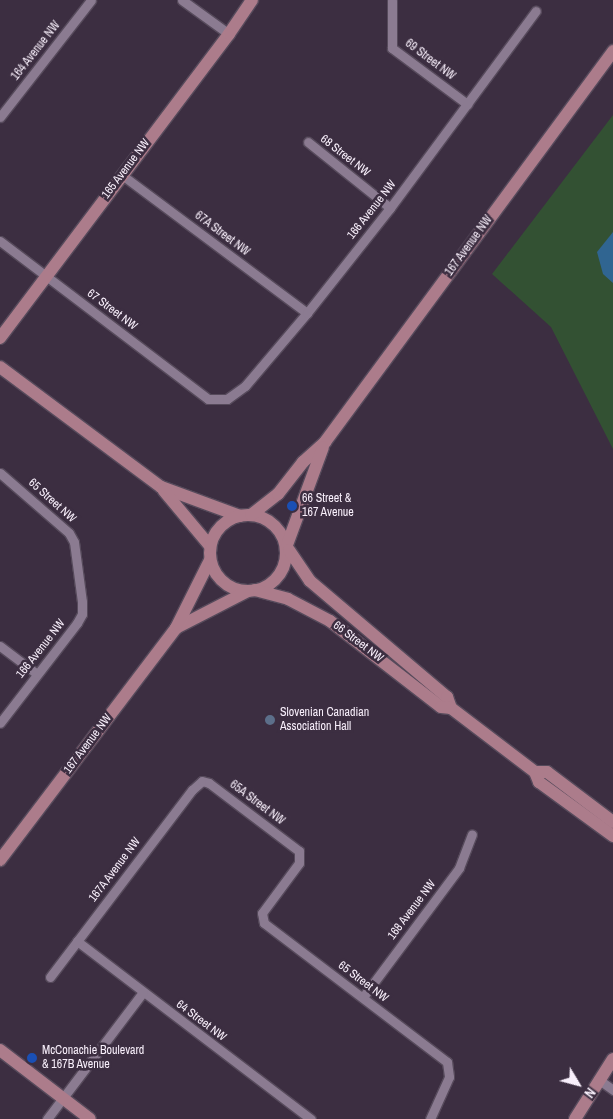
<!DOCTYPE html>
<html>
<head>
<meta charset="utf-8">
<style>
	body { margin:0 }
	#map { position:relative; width:613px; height:1119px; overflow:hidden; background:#3c2e41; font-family:"Archivo Narrow",sans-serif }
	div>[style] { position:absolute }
	.green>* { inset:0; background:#335133 }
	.water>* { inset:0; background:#306591 }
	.roads { filter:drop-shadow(1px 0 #564a5b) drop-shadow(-1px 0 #564a5b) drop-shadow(0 1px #564a5b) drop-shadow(0 -1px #564a5b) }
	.street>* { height:9px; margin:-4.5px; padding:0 4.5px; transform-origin:4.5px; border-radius:4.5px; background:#8b7b91 }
	.secondary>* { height:12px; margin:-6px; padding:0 6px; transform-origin:6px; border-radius:6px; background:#ac7c8b }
	.secondary>.ring { margin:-6px; padding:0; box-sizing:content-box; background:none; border:12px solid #ac7c8b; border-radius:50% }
	.dots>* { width:14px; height:14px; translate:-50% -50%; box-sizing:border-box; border:2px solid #3c2e41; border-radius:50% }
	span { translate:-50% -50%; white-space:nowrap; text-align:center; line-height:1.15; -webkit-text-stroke:5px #3c2e41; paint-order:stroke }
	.street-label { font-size:12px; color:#f8effb }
	.poi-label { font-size:12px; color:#f8effb }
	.left { translate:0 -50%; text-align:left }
	.north { position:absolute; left:553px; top:1059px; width:50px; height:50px; -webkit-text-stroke:4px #3c2e41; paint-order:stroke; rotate:127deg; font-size:14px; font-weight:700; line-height:20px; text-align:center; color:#f8effb }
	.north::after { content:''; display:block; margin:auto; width:18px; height:22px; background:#f8effb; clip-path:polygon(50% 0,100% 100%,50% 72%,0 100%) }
</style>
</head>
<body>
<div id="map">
	<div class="green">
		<i style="clip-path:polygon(613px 115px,613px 449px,551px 327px,492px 274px)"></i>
	</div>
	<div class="water">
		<i style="clip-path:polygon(613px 232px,613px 283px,603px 274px,597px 252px)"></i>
	</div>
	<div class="roads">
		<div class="street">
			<i style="left:182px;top:0;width:58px;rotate:35.9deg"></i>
			<i style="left:392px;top:0;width:48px;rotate:90deg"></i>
			<i style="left:392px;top:48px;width:94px;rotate:36.7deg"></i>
			<i style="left:0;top:117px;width:148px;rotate:-52.1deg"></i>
			<i style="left:308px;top:142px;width:105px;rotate:38.8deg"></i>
			<i style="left:122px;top:175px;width:231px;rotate:36.7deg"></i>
			<i style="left:0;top:241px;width:261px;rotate:37.2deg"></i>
			<i style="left:208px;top:399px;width:19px"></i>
			<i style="left:227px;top:399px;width:22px;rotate:-36deg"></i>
			<i style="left:245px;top:386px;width:96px;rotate:-49.7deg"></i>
			<i style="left:307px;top:313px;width:134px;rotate:-51.7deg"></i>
			<i style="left:390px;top:208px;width:245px;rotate:-53.5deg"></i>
			<i style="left:0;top:473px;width:91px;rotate:41deg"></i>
			<i style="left:69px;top:533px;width:10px;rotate:61deg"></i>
			<i style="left:74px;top:542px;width:61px;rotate:82.4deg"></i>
			<i style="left:82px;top:602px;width:12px;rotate:90deg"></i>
			<i style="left:82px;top:614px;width:10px;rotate:119deg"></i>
			<i style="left:77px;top:623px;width:126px;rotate:127.6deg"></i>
			<i style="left:0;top:646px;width:46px;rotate:37.1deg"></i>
			<i style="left:77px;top:941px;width:294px;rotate:37.3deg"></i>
			<i style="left:50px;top:977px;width:235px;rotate:-52.8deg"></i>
			<i style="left:192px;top:790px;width:13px;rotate:-42deg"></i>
			<i style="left:202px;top:781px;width:7px;rotate:16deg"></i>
			<i style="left:209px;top:783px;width:113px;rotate:37.1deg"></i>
			<i style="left:299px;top:851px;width:12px;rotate:90deg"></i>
			<i style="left:299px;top:863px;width:62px;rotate:126.5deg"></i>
			<i style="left:262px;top:913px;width:10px;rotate:79deg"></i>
			<i style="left:264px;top:923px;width:230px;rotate:37.2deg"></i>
			<i style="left:447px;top:1062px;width:15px;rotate:82deg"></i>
			<i style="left:449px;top:1077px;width:46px;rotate:114.3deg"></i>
			<i style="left:363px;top:997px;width:161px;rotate:-53.3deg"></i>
			<i style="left:459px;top:868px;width:36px;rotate:-69deg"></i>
			<i style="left:598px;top:1079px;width:19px;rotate:36deg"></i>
			<i style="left:47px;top:1119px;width:159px;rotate:-52.9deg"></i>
		</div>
		<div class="secondary">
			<i style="left:0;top:338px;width:381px;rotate:-53deg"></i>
			<i style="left:229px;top:34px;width:41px;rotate:-55.9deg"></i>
			<i style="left:0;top:367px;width:201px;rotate:36.7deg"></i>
			<i style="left:161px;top:487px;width:84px;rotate:20.2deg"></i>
			<i style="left:164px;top:491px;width:72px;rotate:50.1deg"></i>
			<i class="ring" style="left:210px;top:515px;width:64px;height:64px"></i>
			<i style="left:251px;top:515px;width:34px;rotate:-38deg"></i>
			<i style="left:278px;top:494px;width:41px;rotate:-52deg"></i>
			<i style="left:303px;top:462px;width:30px;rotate:-42deg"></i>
			<i style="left:325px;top:442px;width:486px;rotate:-53.6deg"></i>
			<i style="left:287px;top:545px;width:104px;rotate:-69.8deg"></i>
			<i style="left:289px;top:550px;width:37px;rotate:56deg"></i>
			<i style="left:310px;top:581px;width:180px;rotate:40.3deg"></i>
			<i style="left:447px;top:697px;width:12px;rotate:70deg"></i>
			<i style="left:451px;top:708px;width:106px;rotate:37.3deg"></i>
			<i style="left:535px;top:772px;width:11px;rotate:68deg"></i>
			<i style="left:539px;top:782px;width:92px;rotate:36.1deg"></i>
			<i style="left:255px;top:590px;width:34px;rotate:15deg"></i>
			<i style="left:288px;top:599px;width:47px;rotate:27.6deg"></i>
			<i style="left:330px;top:621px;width:140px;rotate:37.8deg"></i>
			<i style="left:441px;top:707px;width:10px;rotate:6deg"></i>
			<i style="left:176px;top:628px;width:81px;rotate:-27.2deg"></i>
			<i style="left:535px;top:772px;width:12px"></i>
			<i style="left:547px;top:772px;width:83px;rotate:37.1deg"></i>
			<i style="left:0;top:860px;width:291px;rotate:-52.8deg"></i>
			<i style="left:176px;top:628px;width:76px;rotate:-63.4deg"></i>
			<i style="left:0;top:1050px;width:113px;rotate:37.5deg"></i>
			<i style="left:575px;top:1119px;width:71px;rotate:-57.7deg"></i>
		</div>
	</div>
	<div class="dots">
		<i style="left:292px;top:506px;background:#1a4fb4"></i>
		<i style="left:270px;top:720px;background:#5c6f8a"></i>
		<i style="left:32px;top:1058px;background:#1a4fb4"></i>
	</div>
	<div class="street-label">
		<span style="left:36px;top:51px;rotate:-52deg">164 Avenue NW</span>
		<span style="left:430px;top:60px;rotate:37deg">69 Street NW</span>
		<span style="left:345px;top:156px;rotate:38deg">68 Street NW</span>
		<span style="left:126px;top:169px;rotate:-53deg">165 Avenue NW</span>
		<span style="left:372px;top:210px;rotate:-52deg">166 Avenue NW</span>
		<span style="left:222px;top:234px;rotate:37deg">67A Street NW</span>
		<span style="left:469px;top:246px;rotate:-54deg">167 Avenue NW</span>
		<span style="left:112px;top:310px;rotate:37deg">67 Street NW</span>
		<span style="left:52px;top:501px;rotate:42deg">65 Street NW</span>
		<span style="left:358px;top:642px;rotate:37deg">66 Street NW</span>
		<span style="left:41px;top:649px;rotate:-52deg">166 Avenue NW</span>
		<span style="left:88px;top:744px;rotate:-53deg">167 Avenue NW</span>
		<span style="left:257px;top:803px;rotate:37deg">65A Street NW</span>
		<span style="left:115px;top:870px;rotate:-53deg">167A Avenue NW</span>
		<span style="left:412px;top:910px;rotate:-53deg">168 Avenue NW</span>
		<span style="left:363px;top:982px;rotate:37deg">65 Street NW</span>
		<span style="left:201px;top:1021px;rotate:37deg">64 Street NW</span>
	</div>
	<div class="poi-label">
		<span class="left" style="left:302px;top:506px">66 Street &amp;<br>167 Avenue</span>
		<span class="left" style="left:280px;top:720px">Slovenian Canadian<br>Association Hall</span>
		<span class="left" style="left:42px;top:1058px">McConachie Boulevard<br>&amp; 167B Avenue</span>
	</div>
	<div class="north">N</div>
</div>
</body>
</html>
